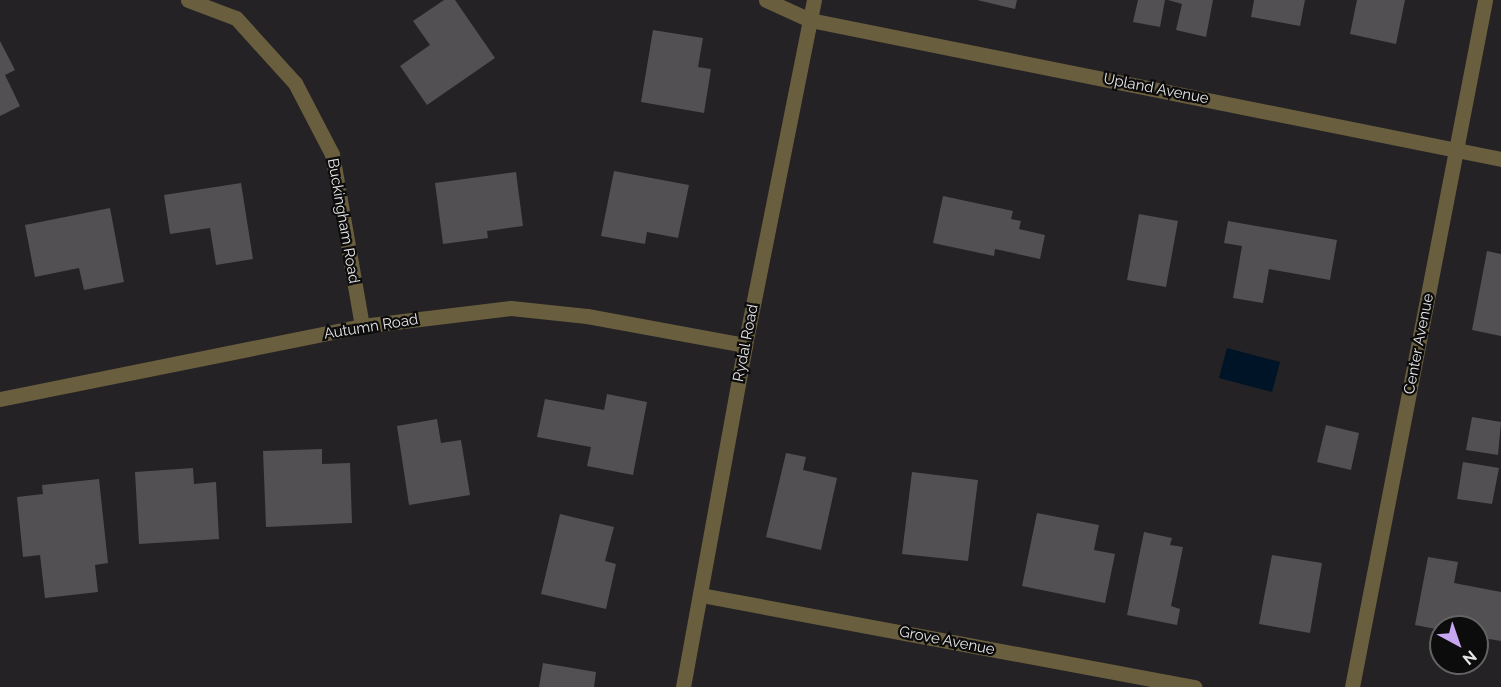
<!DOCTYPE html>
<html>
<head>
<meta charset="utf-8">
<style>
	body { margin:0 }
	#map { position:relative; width:1501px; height:687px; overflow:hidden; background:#242224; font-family:Raleway,sans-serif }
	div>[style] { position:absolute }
	.water>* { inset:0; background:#001427 }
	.building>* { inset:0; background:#525052 }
	.minor>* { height:15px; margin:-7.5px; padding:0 7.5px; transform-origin:7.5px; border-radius:7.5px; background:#695e3e }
	.tertiary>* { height:15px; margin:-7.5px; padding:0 7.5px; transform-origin:7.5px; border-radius:7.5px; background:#695e3e }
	span { translate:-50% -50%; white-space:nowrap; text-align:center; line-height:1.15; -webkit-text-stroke:4.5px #0d0c0d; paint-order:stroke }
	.street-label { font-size:15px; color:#e6e5e6 }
	.north { position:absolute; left:1429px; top:615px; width:60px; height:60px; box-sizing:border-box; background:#0d0c0d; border:2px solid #646364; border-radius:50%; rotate:140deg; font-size:16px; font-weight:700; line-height:24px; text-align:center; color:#e6e5e6 }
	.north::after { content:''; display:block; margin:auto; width:21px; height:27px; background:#c6a6f0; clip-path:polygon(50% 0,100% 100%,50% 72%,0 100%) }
</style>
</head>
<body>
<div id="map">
	<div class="water">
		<i style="clip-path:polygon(1227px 348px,1280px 362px,1272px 392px,1219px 378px)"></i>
	</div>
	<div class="building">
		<i style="clip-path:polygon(444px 0,455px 0,495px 58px,427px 105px,400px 66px,430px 45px,413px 21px)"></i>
		<i style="clip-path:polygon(977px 0,1017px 0,1015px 9px)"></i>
		<i style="clip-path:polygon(1138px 0,1165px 0,1160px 27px,1133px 22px)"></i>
		<i style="clip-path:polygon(1168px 0,1213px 0,1206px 37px,1176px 30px,1182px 4px)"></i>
		<i style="clip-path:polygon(1254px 0,1305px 0,1300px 26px,1251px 17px)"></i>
		<i style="clip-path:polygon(1357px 0,1405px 0,1396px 44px,1350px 34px)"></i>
		<i style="clip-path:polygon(653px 30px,703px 38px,698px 67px,711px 69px,704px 113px,641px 102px)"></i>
		<i style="clip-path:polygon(0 41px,15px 70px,5px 75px,20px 106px,0 116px)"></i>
		<i style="clip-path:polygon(614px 171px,689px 185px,678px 238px,647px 232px,645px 244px,601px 236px)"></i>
		<i style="clip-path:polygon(516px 172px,523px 226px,487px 231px,488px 238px,443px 244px,435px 183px)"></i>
		<i style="clip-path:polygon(241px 183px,253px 259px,216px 265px,210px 228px,170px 234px,164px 195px)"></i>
		<i style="clip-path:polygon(943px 196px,1013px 211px,1011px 219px,1021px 221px,1019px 229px,1045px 235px,1040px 259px,995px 249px,994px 256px,933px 243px)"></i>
		<i style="clip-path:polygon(110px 208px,124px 282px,84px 290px,79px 268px,35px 277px,25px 225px)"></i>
		<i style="clip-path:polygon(1139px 214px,1178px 221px,1166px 287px,1127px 280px)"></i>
		<i style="clip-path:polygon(1228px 221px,1337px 240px,1330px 280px,1269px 269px,1263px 303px,1233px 298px,1242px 246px,1224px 243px)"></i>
		<i style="clip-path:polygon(1487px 251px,1501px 254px,1501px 336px,1472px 330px)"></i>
		<i style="clip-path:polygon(607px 394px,647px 402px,633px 475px,587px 466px,591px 447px,537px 437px,545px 399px,604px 410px)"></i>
		<i style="clip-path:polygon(1472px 417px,1501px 422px,1498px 455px,1466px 450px)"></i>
		<i style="clip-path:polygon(437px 419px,441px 443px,461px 440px,470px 495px,409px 505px,397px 426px)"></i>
		<i style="clip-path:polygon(1326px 425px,1359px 433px,1351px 470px,1317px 462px)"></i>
		<i style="clip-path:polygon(322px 449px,322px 464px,350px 463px,352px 523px,266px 527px,263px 451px)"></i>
		<i style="clip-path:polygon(786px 453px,806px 457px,803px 470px,837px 478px,821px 550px,766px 537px)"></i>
		<i style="clip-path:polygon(1463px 462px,1499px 468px,1492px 504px,1457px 499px)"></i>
		<i style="clip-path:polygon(193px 468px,194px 484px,216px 482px,219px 539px,139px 544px,135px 472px)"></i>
		<i style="clip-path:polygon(912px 472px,978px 480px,968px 561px,902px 554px)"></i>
		<i style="clip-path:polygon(99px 479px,108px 563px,95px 565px,98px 592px,45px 598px,40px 555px,23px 557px,17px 497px,43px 494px,42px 485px)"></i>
		<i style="clip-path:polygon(1037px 513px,1099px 525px,1094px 550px,1115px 554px,1105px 603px,1022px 586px)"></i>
		<i style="clip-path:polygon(560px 514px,614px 527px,605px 561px,616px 564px,606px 609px,541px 594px)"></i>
		<i style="clip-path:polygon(1144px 532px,1172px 538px,1170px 545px,1183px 547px,1171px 606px,1180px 609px,1177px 625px,1127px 615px)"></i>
		<i style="clip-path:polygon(1272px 555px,1322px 563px,1310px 633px,1259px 624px)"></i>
		<i style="clip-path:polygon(1428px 557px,1458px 562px,1454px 583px,1501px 592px,1501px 641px,1477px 637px,1477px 627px,1441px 630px,1415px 625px)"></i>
		<i style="clip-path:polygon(543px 663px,596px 672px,594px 687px,539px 687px)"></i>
	</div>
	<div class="minor">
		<i style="left:188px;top:0;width:51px;rotate:20.6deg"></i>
		<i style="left:236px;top:18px;width:88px;rotate:47.8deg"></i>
		<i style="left:295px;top:83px;width:80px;rotate:62.5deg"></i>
		<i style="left:332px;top:154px;width:175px;rotate:80.1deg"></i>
		<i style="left:766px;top:0;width:48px;rotate:24.4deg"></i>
		<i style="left:810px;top:20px;width:705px;rotate:11.37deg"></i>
		<i style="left:0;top:399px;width:369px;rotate:-11.4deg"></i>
		<i style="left:362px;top:326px;width:150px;rotate:-6.9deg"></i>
		<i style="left:511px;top:308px;width:76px;rotate:6deg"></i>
		<i style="left:587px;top:316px;width:161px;rotate:10.4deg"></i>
		<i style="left:701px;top:595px;width:502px;rotate:10.57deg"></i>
		<i style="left:1352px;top:687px;width:700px;rotate:-79.04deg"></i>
	</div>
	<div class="tertiary">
		<i style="left:683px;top:687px;width:348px;rotate:-79.7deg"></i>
		<i style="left:745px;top:345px;width:352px;rotate:-78.7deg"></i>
	</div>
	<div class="street-label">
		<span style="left:1156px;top:89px;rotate:11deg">Upland Avenue</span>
		<span style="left:343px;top:221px;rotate:80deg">Buckingham Road</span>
		<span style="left:371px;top:327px;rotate:-9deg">Autumn Road</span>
		<span style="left:746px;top:343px;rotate:-79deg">Rydal Road</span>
		<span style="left:1419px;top:344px;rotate:-79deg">Center Avenue</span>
		<span style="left:947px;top:641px;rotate:11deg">Grove Avenue</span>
	</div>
	<div class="north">N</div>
</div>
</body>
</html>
